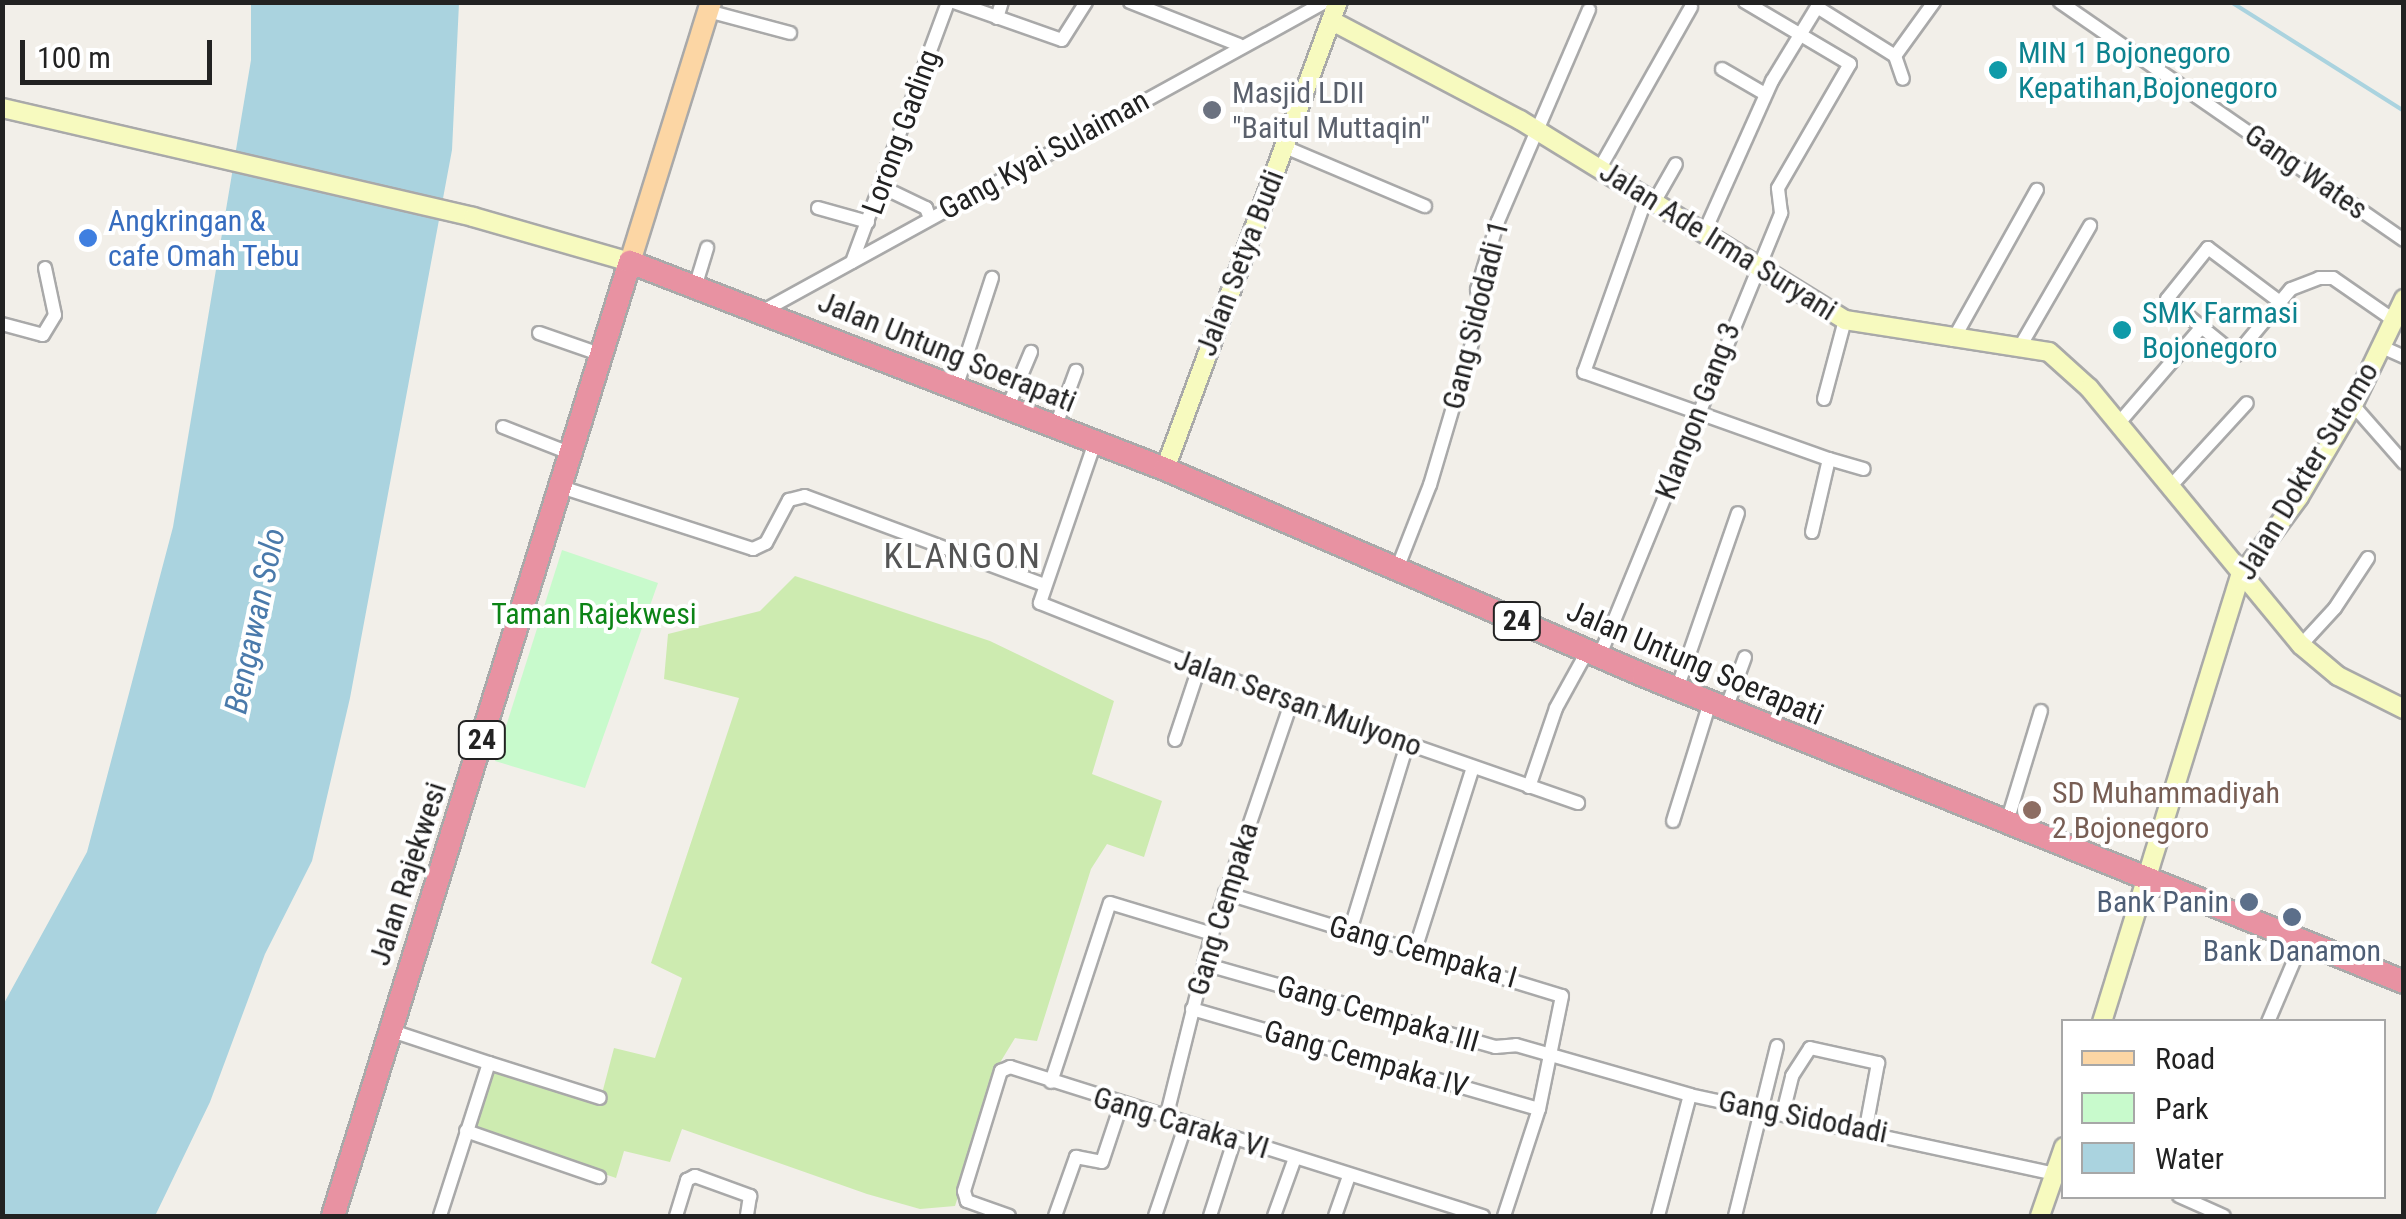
<!DOCTYPE html>
<html>
<head>
<meta charset="utf-8">
<style>
	body { margin:0 }
	#map { position:relative; width:2406px; height:1219px; overflow:hidden; background:#f2efe9; font-family:"Roboto Condensed",sans-serif }
	div>[style] { position:absolute }
	.grass>* { inset:0; background:#cdebb0 }
	.park>* { inset:0; background:#c8facc }
	.water>* { inset:0; background:#aad3df }
	.stream>* { height:4px; margin:-2px; padding:0 2px; transform-origin:2px; border-radius:2px; background:#aad3df }
	.roads { filter:drop-shadow(2px 0 #a9a9a9) drop-shadow(-2px 0 #a9a9a9) drop-shadow(0 2px #a9a9a9) drop-shadow(0 -2px #a9a9a9) }
	.street>* { height:12px; margin:-6px; padding:0 6px; transform-origin:6px; border-radius:6px; background:#fff }
	.secondary>* { height:18px; margin:-9px; padding:0 9px; transform-origin:9px; border-radius:9px; background:#f7fabf }
	.primary>* { height:20px; margin:-10px; padding:0 10px; transform-origin:10px; border-radius:10px; background:#fcd6a4 }
	.highway>* { height:22px; margin:-11px; padding:0 11px; transform-origin:11px; border-radius:11px; background:#e892a2 }
	.dots>* { width:28px; height:28px; translate:-50% -50%; box-sizing:border-box; border:5px solid #fff; border-radius:50% }
	span { translate:-50% -50%; white-space:nowrap; text-align:center; line-height:1.15; -webkit-text-stroke:8px #fff; paint-order:stroke }
	.shield-label span { padding:2px 8px; background:#fff; border:2px solid; border-radius:8px; -webkit-text-stroke-width:0 }
	.shield-label { font-size:28px; color:#222; font-weight:700 }
	.culture-label { font-size:30px; color:#0d838f }
	.left { translate:0 -50%; text-align:left }
	.worship-label { font-size:30px; color:#5b616d }
	.street-label { font-size:30px; color:#222 }
	.shop-label { font-size:30px; color:#366cbe }
	.park-label { font-size:30px; color:#0c8416 }
	.education-label { font-size:30px; color:#785e54 }
	.service-label { font-size:30px; color:#4e5e75 }
	.right { translate:-100% -50%; text-align:right }
	.water-label { font-size:32px; color:#4a7aab; font-style:italic }
	.quarter-label { font-size:35px; color:#555; letter-spacing:2.5px }
	.frame { position:absolute; inset:0; border:5px solid #222; pointer-events:none }
	.legend { position:absolute; left:2061px; top:1019px; width:325px; height:180px; box-sizing:border-box; background:#fff; border:2px solid #a7a7a7; margin:0; padding:12px 18px; list-style:none; font-size:30px; color:#222 }
	.legend li { display:flex; align-items:center; gap:20px; height:50px }
	.legend b { width:50px; border:2px solid #a7a7a7 }
	.scale { position:absolute; left:20px; top:40px; width:192px; height:45px; box-sizing:border-box; border:5px solid #222; border-top:0; padding-left:12px; font-size:30px; line-height:35px; white-space:nowrap; color:#222; -webkit-text-stroke:8px #fff; paint-order:stroke }
</style>
</head>
<body>
<div id="map">
	<div class="grass">
		<i style="clip-path:polygon(795px 576px,990px 641px,1114px 701px,1092px 774px,1162px 801px,1144px 857px,1107px 844px,1091px 869px,1037px 1041px,1015px 1038px,1001px 1061px,955px 1206px,920px 1209px,867px 1194px,682px 1129px,670px 1162px,624px 1151px,616px 1178px,471px 1128px,492px 1071px,599px 1105px,614px 1048px,655px 1058px,682px 978px,651px 963px,739px 698px,664px 679px,668px 634px,760px 611px)"></i>
	</div>
	<div class="park">
		<i style="clip-path:polygon(562px 550px,658px 583px,585px 788px,495px 761px)"></i>
	</div>
	<div class="water">
		<i style="clip-path:polygon(251px 3px,459px 3px,452px 150px,350px 698px,312px 861px,265px 954px,210px 1102px,155px 1216px,3px 1216px,3px 1005px,87px 852px,173px 527px,251px 60px)"></i>
	</div>
	<div class="stream">
		<i style="left:2231px;top:2px;width:204px;rotate:32.2deg"></i>
	</div>
	<div class="roads">
		<div class="street">
			<i style="left:954px;top:2px;width:114px;rotate:19.4deg"></i>
			<i style="left:1062px;top:40px;width:45px;rotate:-57.7deg"></i>
			<i style="left:1130px;top:2px;width:117px;rotate:21.5deg"></i>
			<i style="left:2060px;top:2px;width:418px;rotate:34.7deg"></i>
			<i style="left:1817px;top:7px;width:92px;rotate:32.1deg"></i>
			<i style="left:1895px;top:56px;width:67px;rotate:-54.2deg"></i>
			<i style="left:708px;top:11px;width:85px;rotate:15deg"></i>
			<i style="left:997px;top:18px;width:17px;rotate:-73deg"></i>
			<i style="left:1895px;top:56px;width:24px;rotate:71deg"></i>
			<i style="left:1722px;top:69px;width:50px;rotate:30.2deg"></i>
			<i style="left:1285px;top:147px;width:152px;rotate:22.9deg"></i>
			<i style="left:1600px;top:168px;width:185px;rotate:-60.5deg"></i>
			<i style="left:882px;top:187px;width:49px;rotate:25.5deg"></i>
			<i style="left:926px;top:208px;width:11px;rotate:68deg"></i>
			<i style="left:1645px;top:201px;width:182px;rotate:109.6deg"></i>
			<i style="left:1584px;top:372px;width:260px;rotate:19.6deg"></i>
			<i style="left:1829px;top:459px;width:75px;rotate:103.1deg"></i>
			<i style="left:1652px;top:206px;width:48px;rotate:-60.3deg"></i>
			<i style="left:818px;top:208px;width:52px;rotate:15.6deg"></i>
			<i style="left:1704px;top:233px;width:167px;rotate:-65.9deg"></i>
			<i style="left:1772px;top:81px;width:92px;rotate:-58.7deg"></i>
			<i style="left:852px;top:262px;width:277px;rotate:-69.7deg"></i>
			<i style="left:696px;top:284px;width:38px;rotate:-73deg"></i>
			<i style="left:2280px;top:302px;width:90px;rotate:-143.1deg"></i>
			<i style="left:2208px;top:248px;width:65px;rotate:128.8deg"></i>
			<i style="left:2167px;top:299px;width:89px;rotate:39.1deg"></i>
			<i style="left:2236px;top:355px;width:86px;rotate:-50.2deg"></i>
			<i style="left:2291px;top:289px;width:30px;rotate:-21deg"></i>
			<i style="left:2319px;top:278px;width:14px"></i>
			<i style="left:2333px;top:278px;width:75px;rotate:34.7deg"></i>
			<i style="left:765px;top:310px;width:639px;rotate:-28.81deg"></i>
			<i style="left:2px;top:324px;width:42px;rotate:15deg"></i>
			<i style="left:43px;top:335px;width:23px;rotate:-59deg"></i>
			<i style="left:55px;top:315px;width:48px;rotate:-102deg"></i>
			<i style="left:539px;top:333px;width:67px;rotate:19.2deg"></i>
			<i style="left:1953px;top:340px;width:172px;rotate:-60.8deg"></i>
			<i style="left:2021px;top:345px;width:138px;rotate:-59.9deg"></i>
			<i style="left:2382px;top:347px;width:24px;rotate:24deg"></i>
			<i style="left:956px;top:388px;width:116px;rotate:-71.9deg"></i>
			<i style="left:1824px;top:399px;width:82px;rotate:-75.1deg"></i>
			<i style="left:2353px;top:405px;width:77px;rotate:48.7deg"></i>
			<i style="left:1007px;top:409px;width:62px;rotate:-67.2deg"></i>
			<i style="left:2118px;top:424px;width:127px;rotate:-49.2deg"></i>
			<i style="left:503px;top:427px;width:74px;rotate:21.4deg"></i>
			<i style="left:1055px;top:428px;width:61px;rotate:-69.8deg"></i>
			<i style="left:1094px;top:445px;width:167px;rotate:108.9deg"></i>
			<i style="left:1040px;top:603px;width:270px;rotate:21.7deg"></i>
			<i style="left:1291px;top:703px;width:304px;rotate:19.2deg"></i>
			<i style="left:1829px;top:459px;width:36px;rotate:16deg"></i>
			<i style="left:561px;top:487px;width:202px;rotate:17.9deg"></i>
			<i style="left:753px;top:549px;width:14px;rotate:-25deg"></i>
			<i style="left:766px;top:543px;width:49px;rotate:-61.9deg"></i>
			<i style="left:789px;top:500px;width:16px;rotate:-14deg"></i>
			<i style="left:805px;top:496px;width:253px;rotate:20.4deg"></i>
			<i style="left:2169px;top:488px;width:115px;rotate:-47.5deg"></i>
			<i style="left:1397px;top:569px;width:90px;rotate:-68.6deg"></i>
			<i style="left:1430px;top:485px;width:184px;rotate:-73.5deg"></i>
			<i style="left:1482px;top:309px;width:20px;rotate:-105deg"></i>
			<i style="left:1477px;top:290px;width:72px;rotate:-73.1deg"></i>
			<i style="left:1498px;top:221px;width:230px;rotate:-66.7deg"></i>
			<i style="left:2301px;top:645px;width:50px;rotate:-47.4deg"></i>
			<i style="left:2335px;top:608px;width:60px;rotate:-56.6deg"></i>
			<i style="left:1600px;top:655px;width:478px;rotate:-67.7deg"></i>
			<i style="left:1781px;top:213px;width:25px;rotate:-97deg"></i>
			<i style="left:1778px;top:188px;width:143px;rotate:-59.9deg"></i>
			<i style="left:1850px;top:64px;width:122px;rotate:-149.4deg"></i>
			<i style="left:1677px;top:689px;width:186px;rotate:-70.9deg"></i>
			<i style="left:1726px;top:709px;width:55px;rotate:-69.9deg"></i>
			<i style="left:1175px;top:740px;width:76px;rotate:-71.6deg"></i>
			<i style="left:1529px;top:787px;width:83px;rotate:-71.1deg"></i>
			<i style="left:1556px;top:708px;width:66px;rotate:-61.1deg"></i>
			<i style="left:1673px;top:821px;width:125px;rotate:-72.7deg"></i>
			<i style="left:2007px;top:822px;width:116px;rotate:-73deg"></i>
			<i style="left:1225px;top:893px;width:352px;rotate:17deg"></i>
			<i style="left:1562px;top:996px;width:115px;rotate:101.5deg"></i>
			<i style="left:1539px;top:1109px;width:113px;rotate:108.1deg"></i>
			<i style="left:1350px;top:931px;width:195px;rotate:-73deg"></i>
			<i style="left:1415px;top:950px;width:192px;rotate:-72.4deg"></i>
			<i style="left:1204px;top:964px;width:303px;rotate:15.9deg"></i>
			<i style="left:1495px;top:1047px;width:21px;rotate:-5deg"></i>
			<i style="left:1516px;top:1045px;width:181px;rotate:16deg"></i>
			<i style="left:1690px;top:1095px;width:372px;rotate:12.2deg"></i>
			<i style="left:1192px;top:1009px;width:361px;rotate:16.1deg"></i>
			<i style="left:2268px;top:1022px;width:89px;rotate:-66.9deg"></i>
			<i style="left:389px;top:1030px;width:105px;rotate:18.3deg"></i>
			<i style="left:489px;top:1063px;width:161px;rotate:107.8deg"></i>
			<i style="left:489px;top:1063px;width:116px;rotate:17.5deg"></i>
			<i style="left:1051px;top:1082px;width:188px;rotate:-71.8deg"></i>
			<i style="left:1110px;top:903px;width:107px;rotate:16.9deg"></i>
			<i style="left:1783px;top:1113px;width:38px;rotate:-76deg"></i>
			<i style="left:1792px;top:1076px;width:33px;rotate:-57deg"></i>
			<i style="left:1810px;top:1048px;width:70px;rotate:12.4deg"></i>
			<i style="left:1878px;top:1063px;width:66px;rotate:100.5deg"></i>
			<i style="left:1166px;top:1118px;width:190px;rotate:-76deg"></i>
			<i style="left:1212px;top:934px;width:244px;rotate:-71.1deg"></i>
			<i style="left:466px;top:1131px;width:141px;rotate:19.1deg"></i>
			<i style="left:2179px;top:1196px;width:49px;rotate:24deg"></i>
			<i style="left:676px;top:1216px;width:38px;rotate:-73deg"></i>
			<i style="left:687px;top:1180px;width:9px;rotate:-27deg"></i>
			<i style="left:695px;top:1176px;width:59px;rotate:20deg"></i>
			<i style="left:750px;top:1196px;width:20px;rotate:99deg"></i>
			<i style="left:1009px;top:1216px;width:45px;rotate:-160.3deg"></i>
			<i style="left:967px;top:1201px;width:10px;rotate:-107deg"></i>
			<i style="left:964px;top:1191px;width:126px;rotate:-72.9deg"></i>
			<i style="left:1001px;top:1071px;width:10px;rotate:-24deg"></i>
			<i style="left:1010px;top:1067px;width:496px;rotate:17.5deg"></i>
			<i style="left:1055px;top:1216px;width:63px;rotate:-70.4deg"></i>
			<i style="left:1076px;top:1157px;width:26px;rotate:11deg"></i>
			<i style="left:1102px;top:1162px;width:60px;rotate:-71.6deg"></i>
			<i style="left:1155px;top:1216px;width:97px;rotate:-71.4deg"></i>
			<i style="left:1210px;top:1216px;width:82px;rotate:-72.2deg"></i>
			<i style="left:1274px;top:1216px;width:62px;rotate:-70.1deg"></i>
			<i style="left:1335px;top:1216px;width:42px;rotate:-70.7deg"></i>
			<i style="left:1658px;top:1216px;width:125px;rotate:-75.2deg"></i>
			<i style="left:1735px;top:1216px;width:175px;rotate:-76.1deg"></i>
		</div>
		<div class="secondary">
			<i style="left:1332px;top:21px;width:212px;rotate:27.8deg"></i>
			<i style="left:1520px;top:120px;width:382px;rotate:31.6deg"></i>
			<i style="left:1845px;top:320px;width:206px;rotate:8.9deg"></i>
			<i style="left:2049px;top:352px;width:54px;rotate:42deg"></i>
			<i style="left:2089px;top:388px;width:333px;rotate:50.5deg"></i>
			<i style="left:2301px;top:645px;width:48px;rotate:40deg"></i>
			<i style="left:2338px;top:676px;width:74px;rotate:26.6deg"></i>
			<i style="left:2px;top:108px;width:483px;rotate:13deg"></i>
			<i style="left:473px;top:217px;width:163px;rotate:16deg"></i>
			<i style="left:1165px;top:469px;width:498px;rotate:-69.7deg"></i>
			<i style="left:2102px;top:1022px;width:466px;rotate:-72.8deg"></i>
			<i style="left:2240px;top:577px;width:99px;rotate:-53.6deg"></i>
			<i style="left:2299px;top:497px;width:107px;rotate:-59.6deg"></i>
			<i style="left:2353px;top:405px;width:118px;rotate:-64.3deg"></i>
			<i style="left:2040px;top:1216px;width:73px;rotate:-70.8deg"></i>
		</div>
		<div class="primary">
			<i style="left:630px;top:262px;width:272px;rotate:-72.7deg"></i>
		</div>
		<div class="highway">
			<i style="left:333px;top:1216px;width:999px;rotate:-72.71deg"></i>
			<i style="left:630px;top:262px;width:574px;rotate:21.15deg"></i>
			<i style="left:1165px;top:469px;width:520px;rotate:23.31deg"></i>
			<i style="left:1643px;top:675px;width:821px;rotate:21.97deg"></i>
		</div>
	</div>
	<div class="dots">
		<i style="left:1998px;top:70px;background:#0f9aa8"></i>
		<i style="left:1212px;top:110px;background:#6b7280"></i>
		<i style="left:88px;top:238px;background:#3f7fe0"></i>
		<i style="left:2122px;top:330px;background:#0f9aa8"></i>
		<i style="left:2032px;top:810px;background:#8d6e63"></i>
		<i style="left:2249px;top:902px;background:#5c6f8a"></i>
		<i style="left:2292px;top:917px;background:#5c6f8a"></i>
	</div>
	<div class="shield-label">
		<span style="left:1517px;top:621px">24</span>
		<span style="left:482px;top:740px">24</span>
	</div>
	<div class="culture-label">
		<span class="left" style="left:2018px;top:70px">MIN 1 Bojonegoro<br>Kepatihan,Bojonegoro</span>
		<span class="left" style="left:2142px;top:330px">SMK Farmasi<br>Bojonegoro</span>
	</div>
	<div class="worship-label">
		<span class="left" style="left:1232px;top:110px">Masjid LDII<br>"Baitul Muttaqin"</span>
	</div>
	<div class="street-label">
		<span style="left:901px;top:132px;rotate:-70deg">Lorong Gading</span>
		<span style="left:1044px;top:155px;rotate:-29deg">Gang Kyai Sulaiman</span>
		<span style="left:2306px;top:172px;rotate:35deg">Gang Wates</span>
		<span style="left:1718px;top:241px;rotate:32deg">Jalan Ade Irma Suryani</span>
		<span style="left:1240px;top:263px;rotate:-69deg">Jalan Setya Budi</span>
		<span style="left:1476px;top:315px;rotate:-76deg">Gang Sidodadi 1</span>
		<span style="left:947px;top:352px;rotate:22deg">Jalan Untung Soerapati</span>
		<span style="left:1698px;top:411px;rotate:-69deg">Klangon Gang 3</span>
		<span style="left:2307px;top:471px;rotate:-59deg">Jalan Dokter Sutomo</span>
		<span style="left:1695px;top:663px;rotate:23deg">Jalan Untung Soerapati</span>
		<span style="left:1298px;top:703px;rotate:20deg">Jalan Sersan Mulyono</span>
		<span style="left:408px;top:874px;rotate:-72deg">Jalan Rajekwesi</span>
		<span style="left:1223px;top:909px;rotate:-73deg">Gang Cempaka</span>
		<span style="left:1423px;top:952px;rotate:16deg">Gang Cempaka I</span>
		<span style="left:1378px;top:1014px;rotate:16deg">Gang Cempaka III</span>
		<span style="left:1366px;top:1059px;rotate:16deg">Gang Cempaka IV</span>
		<span style="left:1803px;top:1117px;rotate:11deg">Gang Sidodadi</span>
		<span style="left:1181px;top:1123px;rotate:17deg">Gang Caraka VI</span>
	</div>
	<div class="shop-label">
		<span class="left" style="left:108px;top:238px">Angkringan &amp;<br>cafe Omah Tebu</span>
	</div>
	<div class="park-label">
		<span style="left:594px;top:614px">Taman Rajekwesi</span>
	</div>
	<div class="education-label">
		<span class="left" style="left:2052px;top:810px">SD Muhammadiyah<br>2 Bojonegoro</span>
	</div>
	<div class="service-label">
		<span class="right" style="left:2229px;top:902px">Bank Panin</span>
		<span style="left:2292px;top:951px">Bank Danamon</span>
	</div>
	<div class="water-label">
		<span style="left:255px;top:621px;rotate:-78deg">Bengawan Solo</span>
	</div>
	<div class="quarter-label">
		<span style="left:963px;top:557px">KLANGON</span>
	</div>
	<div class="frame"></div>
	<ul class="legend">
	<li><b style="height:12px;background:#fcd6a4"></b>Road</li>
	<li><b style="height:28px;background:#c8facc"></b>Park</li>
	<li><b style="height:28px;background:#aad3df"></b>Water</li>
	</ul>
	<div class="scale">100 m</div>
</div>
</body>
</html>
